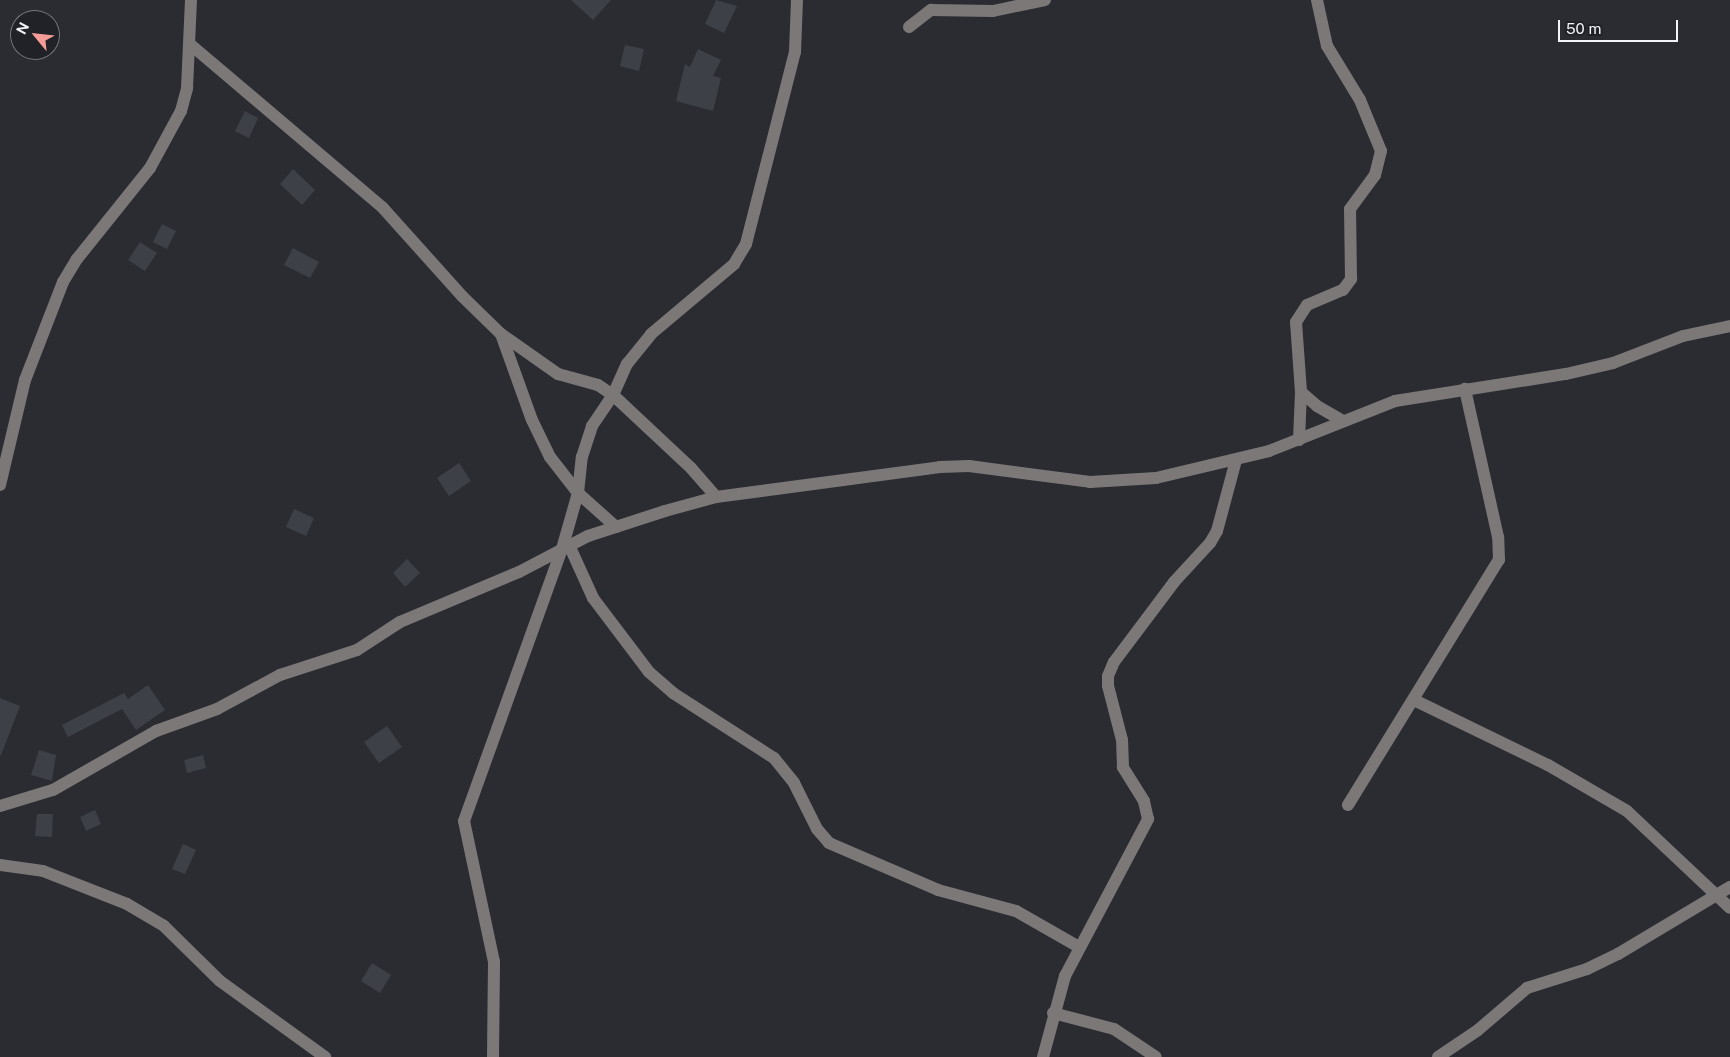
<!DOCTYPE html>
<html>
<head>
<meta charset="utf-8">
<style>
	body { margin:0 }
	#map { position:relative; width:1730px; height:1057px; overflow:hidden; background:#2a2c32; font-family:"Public Sans",sans-serif }
	div>[style] { position:absolute }
	.building>* { inset:0; background:#3e4047 }
	.minor>* { height:12px; margin:-6px; padding:0 6px; transform-origin:6px; border-radius:6px; background:#7c7878 }
	span { translate:-50% -50%; white-space:nowrap; text-align:center; line-height:1.15; -webkit-text-stroke:5px #202228; paint-order:stroke }
	.north { position:absolute; left:10px; top:10px; width:50px; height:50px; box-sizing:border-box; background:#202228; border:1px solid #74767b; border-radius:50%; rotate:298deg; font-size:14px; font-weight:700; line-height:20px; text-align:center; color:#f1f3f7 }
	.north::after { content:''; display:block; margin:auto; width:18px; height:22px; background:#f59c96; clip-path:polygon(50% 0,100% 100%,50% 72%,0 100%) }
	.scale { position:absolute; left:1558px; top:20px; width:120px; height:22px; box-sizing:border-box; border:2px solid #f1f3f7; border-top:0; padding-left:6px; font-size:15px; line-height:18px; white-space:nowrap; color:#f1f3f7; -webkit-text-stroke:4px #202228; paint-order:stroke }
</style>
</head>
<body>
<div id="map">
	<div class="building">
		<i style="clip-path:polygon(571px 0,611px 0,593px 20px)"></i>
		<i style="clip-path:polygon(716px 0,737px 6px,724px 33px,705px 24px)"></i>
		<i style="clip-path:polygon(625px 45px,644px 49px,639px 71px,620px 66px)"></i>
		<i style="clip-path:polygon(698px 49px,721px 60px,713px 76px,721px 78px,713px 111px,676px 101px,685px 64px,690px 67px)"></i>
		<i style="clip-path:polygon(245px 111px,258px 118px,249px 138px,235px 131px)"></i>
		<i style="clip-path:polygon(293px 169px,315px 190px,302px 205px,280px 184px)"></i>
		<i style="clip-path:polygon(162px 224px,176px 231px,167px 249px,153px 242px)"></i>
		<i style="clip-path:polygon(140px 242px,157px 253px,145px 271px,128px 260px)"></i>
		<i style="clip-path:polygon(293px 248px,319px 262px,310px 278px,284px 265px)"></i>
		<i style="clip-path:polygon(459px 463px,471px 481px,449px 496px,437px 478px)"></i>
		<i style="clip-path:polygon(294px 509px,314px 518px,306px 536px,286px 527px)"></i>
		<i style="clip-path:polygon(407px 559px,420px 573px,405px 587px,393px 573px)"></i>
		<i style="clip-path:polygon(148px 685px,165px 710px,136px 730px,122px 709px,68px 737px,62px 725px,124px 693px,128px 699px)"></i>
		<i style="clip-path:polygon(0 698px,20px 706px,1px 755px,0 755px)"></i>
		<i style="clip-path:polygon(387px 726px,402px 747px,379px 763px,364px 742px)"></i>
		<i style="clip-path:polygon(39px 750px,56px 755px,52px 781px,31px 775px)"></i>
		<i style="clip-path:polygon(203px 755px,206px 768px,187px 773px,184px 760px)"></i>
		<i style="clip-path:polygon(95px 810px,101px 824px,86px 831px,80px 817px)"></i>
		<i style="clip-path:polygon(37px 814px,53px 814px,52px 837px,35px 836px)"></i>
		<i style="clip-path:polygon(183px 844px,196px 850px,185px 874px,172px 869px)"></i>
		<i style="clip-path:polygon(372px 963px,391px 975px,380px 993px,361px 981px)"></i>
	</div>
	<div class="minor">
		<i style="left:909px;top:27px;width:28px;rotate:-38deg"></i>
		<i style="left:931px;top:10px;width:62px;rotate:0.9deg"></i>
		<i style="left:993px;top:11px;width:53px;rotate:-11.9deg"></i>
		<i style="left:191px;top:45px;width:252px;rotate:40.3deg"></i>
		<i style="left:383px;top:208px;width:118px;rotate:48.1deg"></i>
		<i style="left:462px;top:296px;width:54px;rotate:44.3deg"></i>
		<i style="left:501px;top:334px;width:70px;rotate:35.1deg"></i>
		<i style="left:558px;top:374px;width:41px;rotate:15.4deg"></i>
		<i style="left:598px;top:385px;width:18px;rotate:34deg"></i>
		<i style="left:613px;top:395px;width:107px;rotate:43.1deg"></i>
		<i style="left:691px;top:468px;width:38px;rotate:49deg"></i>
		<i style="left:501px;top:334px;width:91px;rotate:70.2deg"></i>
		<i style="left:532px;top:420px;width:41px;rotate:64.1deg"></i>
		<i style="left:550px;top:457px;width:46px;rotate:52.1deg"></i>
		<i style="left:578px;top:493px;width:51px;rotate:41.8deg"></i>
		<i style="left:1301px;top:392px;width:21px;rotate:41deg"></i>
		<i style="left:1317px;top:406px;width:30px;rotate:30deg"></i>
		<i style="left:1299px;top:440px;width:48px;rotate:-87.6deg"></i>
		<i style="left:1301px;top:392px;width:70px;rotate:-94.1deg"></i>
		<i style="left:1296px;top:322px;width:20px;rotate:-57deg"></i>
		<i style="left:1307px;top:305px;width:39px;rotate:-23deg"></i>
		<i style="left:1343px;top:290px;width:14px;rotate:-54deg"></i>
		<i style="left:1351px;top:279px;width:70px;rotate:-90.8deg"></i>
		<i style="left:1350px;top:209px;width:42px;rotate:-53.7deg"></i>
		<i style="left:1375px;top:175px;width:25px;rotate:-76deg"></i>
		<i style="left:1381px;top:151px;width:55px;rotate:-112.4deg"></i>
		<i style="left:1360px;top:100px;width:63px;rotate:-121.4deg"></i>
		<i style="left:1327px;top:46px;width:47px;rotate:-102.3deg"></i>
		<i style="left:0;top:485px;width:108px;rotate:-76.6deg"></i>
		<i style="left:25px;top:380px;width:105px;rotate:-68.8deg"></i>
		<i style="left:63px;top:282px;width:27px;rotate:-59deg"></i>
		<i style="left:77px;top:259px;width:117px;rotate:-51.3deg"></i>
		<i style="left:150px;top:168px;width:65px;rotate:-61.5deg"></i>
		<i style="left:181px;top:111px;width:24px;rotate:-75deg"></i>
		<i style="left:187px;top:88px;width:88px;rotate:-87.4deg"></i>
		<i style="left:569px;top:545px;width:58px;rotate:65.6deg"></i>
		<i style="left:593px;top:598px;width:93px;rotate:52.9deg"></i>
		<i style="left:649px;top:672px;width:32px;rotate:41deg"></i>
		<i style="left:673px;top:693px;width:120px;rotate:32.8deg"></i>
		<i style="left:774px;top:758px;width:32px;rotate:51deg"></i>
		<i style="left:794px;top:783px;width:51px;rotate:63.4deg"></i>
		<i style="left:817px;top:829px;width:18px;rotate:49deg"></i>
		<i style="left:829px;top:843px;width:119px;rotate:23.3deg"></i>
		<i style="left:938px;top:890px;width:81px;rotate:15.1deg"></i>
		<i style="left:1016px;top:911px;width:73px;rotate:29.7deg"></i>
		<i style="left:1414px;top:700px;width:149px;rotate:25.9deg"></i>
		<i style="left:1548px;top:765px;width:91px;rotate:30.2deg"></i>
		<i style="left:1627px;top:811px;width:141px;rotate:43.3deg"></i>
		<i style="left:1348px;top:805px;width:288px;rotate:-58.4deg"></i>
		<i style="left:1499px;top:560px;width:23px;rotate:-92deg"></i>
		<i style="left:1498px;top:537px;width:152px;rotate:-102.6deg"></i>
		<i style="left:0;top:806px;width:55px;rotate:-16.8deg"></i>
		<i style="left:53px;top:790px;width:119px;rotate:-29.8deg"></i>
		<i style="left:156px;top:731px;width:65px;rotate:-19.8deg"></i>
		<i style="left:217px;top:709px;width:72px;rotate:-28.4deg"></i>
		<i style="left:280px;top:675px;width:81px;rotate:-18deg"></i>
		<i style="left:357px;top:650px;width:51px;rotate:-33.1deg"></i>
		<i style="left:400px;top:622px;width:129px;rotate:-22.8deg"></i>
		<i style="left:519px;top:572px;width:78px;rotate:-27.6deg"></i>
		<i style="left:588px;top:536px;width:81px;rotate:-18deg"></i>
		<i style="left:665px;top:511px;width:53px;rotate:-15.4deg"></i>
		<i style="left:716px;top:497px;width:226px;rotate:-7.6deg"></i>
		<i style="left:940px;top:467px;width:29px;rotate:-2deg"></i>
		<i style="left:969px;top:466px;width:122px;rotate:7.5deg"></i>
		<i style="left:1090px;top:482px;width:66px;rotate:-3.5deg"></i>
		<i style="left:1156px;top:478px;width:116px;rotate:-13.4deg"></i>
		<i style="left:1269px;top:451px;width:136px;rotate:-21.6deg"></i>
		<i style="left:1395px;top:401px;width:173px;rotate:-9deg"></i>
		<i style="left:1566px;top:374px;width:48px;rotate:-13.2deg"></i>
		<i style="left:1613px;top:363px;width:75px;rotate:-21.1deg"></i>
		<i style="left:1683px;top:336px;width:48px;rotate:-12deg"></i>
		<i style="left:0;top:865px;width:43px;rotate:7.9deg"></i>
		<i style="left:43px;top:871px;width:90px;rotate:21.4deg"></i>
		<i style="left:127px;top:904px;width:43px;rotate:30.7deg"></i>
		<i style="left:164px;top:926px;width:78px;rotate:44.5deg"></i>
		<i style="left:220px;top:981px;width:130px;rotate:35.9deg"></i>
		<i style="left:1053px;top:1013px;width:63px;rotate:14.7deg"></i>
		<i style="left:1114px;top:1029px;width:50px;rotate:33.7deg"></i>
		<i style="left:493px;top:1057px;width:95px;rotate:-89.4deg"></i>
		<i style="left:494px;top:962px;width:144px;rotate:-102deg"></i>
		<i style="left:464px;top:821px;width:289px;rotate:-70.2deg"></i>
		<i style="left:562px;top:549px;width:58px;rotate:-74.1deg"></i>
		<i style="left:578px;top:493px;width:36px;rotate:-84deg"></i>
		<i style="left:582px;top:457px;width:33px;rotate:-72deg"></i>
		<i style="left:592px;top:426px;width:37px;rotate:-56deg"></i>
		<i style="left:613px;top:395px;width:34px;rotate:-66deg"></i>
		<i style="left:627px;top:364px;width:38px;rotate:-51deg"></i>
		<i style="left:651px;top:334px;width:109px;rotate:-40.1deg"></i>
		<i style="left:734px;top:264px;width:23px;rotate:-59deg"></i>
		<i style="left:746px;top:244px;width:198px;rotate:-75.7deg"></i>
		<i style="left:795px;top:52px;width:52px;rotate:-87.8deg"></i>
		<i style="left:1043px;top:1057px;width:84px;rotate:-74.8deg"></i>
		<i style="left:1065px;top:976px;width:178px;rotate:-62.1deg"></i>
		<i style="left:1148px;top:819px;width:18px;rotate:-103deg"></i>
		<i style="left:1144px;top:801px;width:40px;rotate:-122deg"></i>
		<i style="left:1123px;top:767px;width:27px;rotate:-92deg"></i>
		<i style="left:1122px;top:740px;width:56px;rotate:-104.5deg"></i>
		<i style="left:1108px;top:686px;width:10px;rotate:-90deg"></i>
		<i style="left:1108px;top:676px;width:15px;rotate:-67deg"></i>
		<i style="left:1114px;top:662px;width:100px;rotate:-53.1deg"></i>
		<i style="left:1174px;top:582px;width:53px;rotate:-47.3deg"></i>
		<i style="left:1210px;top:543px;width:14px;rotate:-60deg"></i>
		<i style="left:1217px;top:531px;width:73px;rotate:-75deg"></i>
		<i style="left:1438px;top:1057px;width:48px;rotate:-34deg"></i>
		<i style="left:1478px;top:1030px;width:65px;rotate:-40.6deg"></i>
		<i style="left:1527px;top:988px;width:63px;rotate:-17.6deg"></i>
		<i style="left:1587px;top:969px;width:34px;rotate:-26deg"></i>
		<i style="left:1618px;top:954px;width:131px;rotate:-30.9deg"></i>
	</div>
	<div class="north">N</div>
	<div class="scale">50 m</div>
</div>
</body>
</html>
